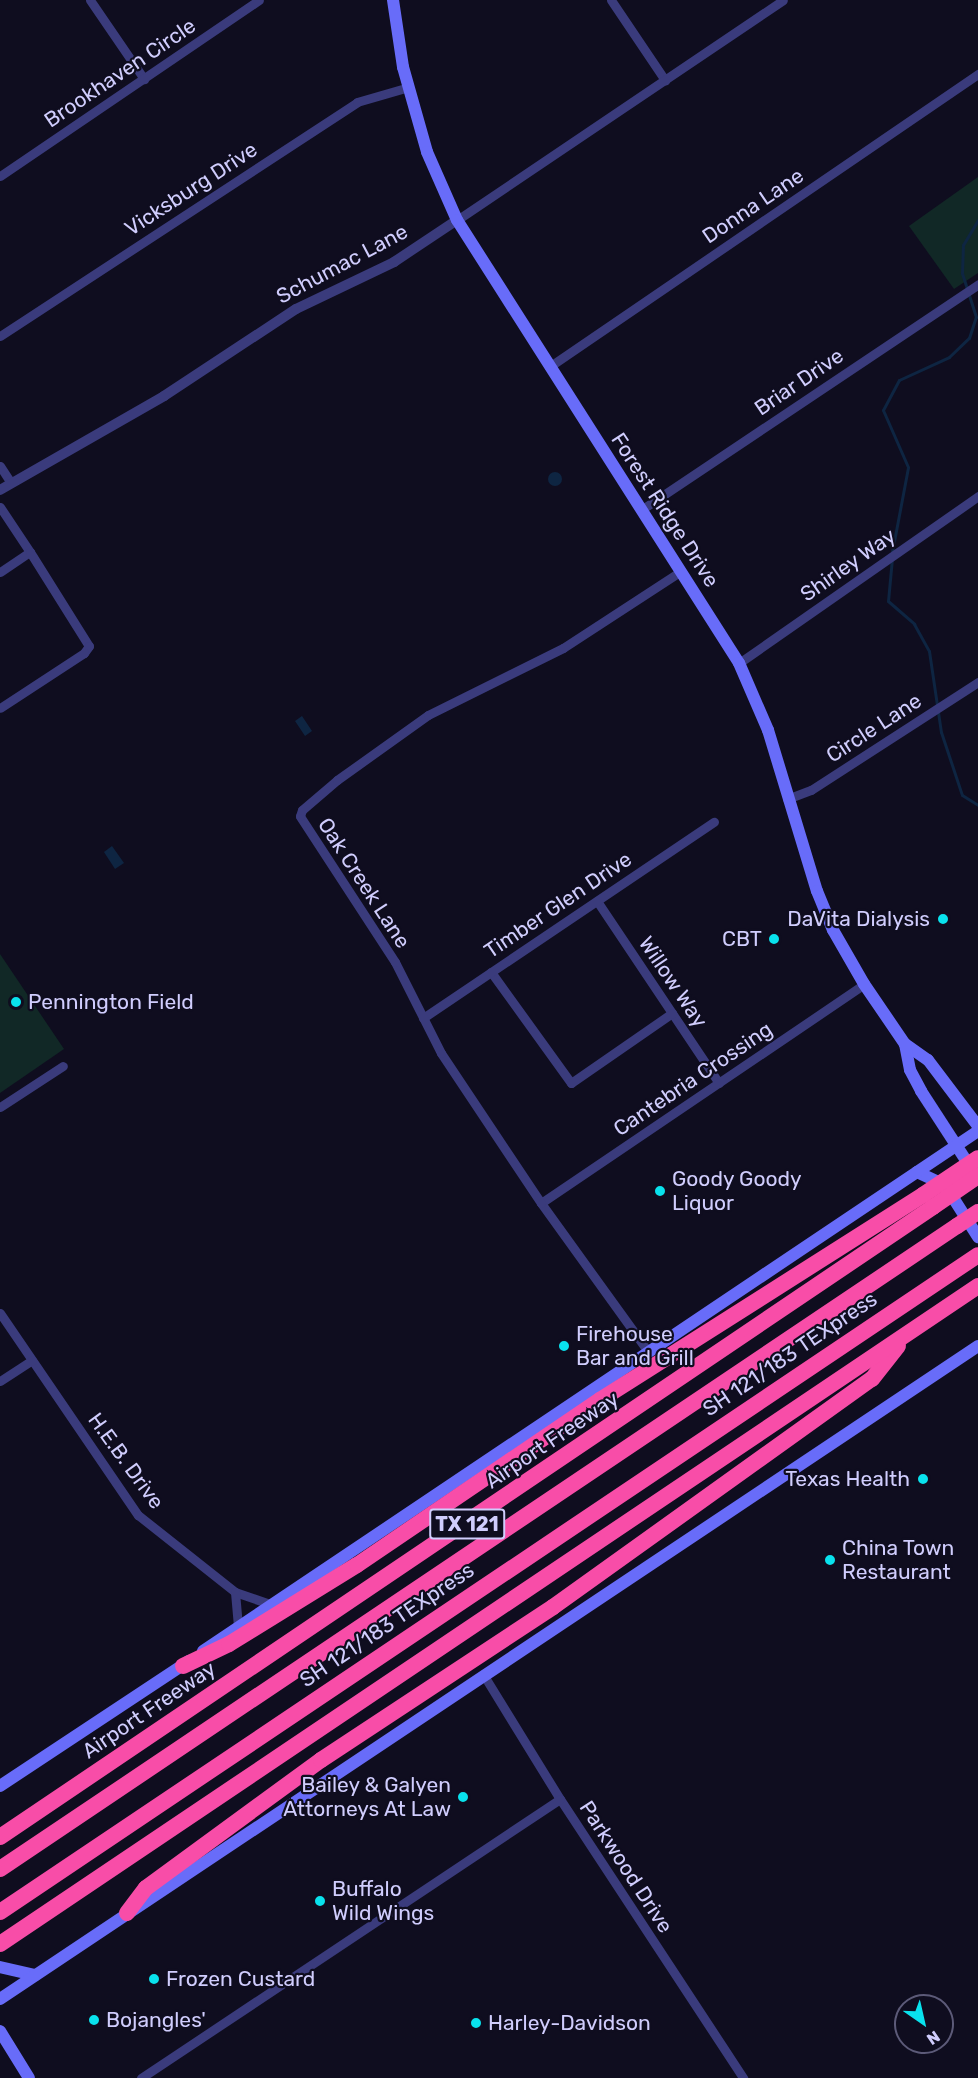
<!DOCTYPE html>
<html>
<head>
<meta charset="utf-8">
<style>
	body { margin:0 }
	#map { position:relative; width:978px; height:2078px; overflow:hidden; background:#0f0d1f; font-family:Rubik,sans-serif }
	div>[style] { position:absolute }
	.green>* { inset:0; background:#112826 }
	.water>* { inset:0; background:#0e2542 }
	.round { border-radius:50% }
	.stream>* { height:3px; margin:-1.5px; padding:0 1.5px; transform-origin:1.5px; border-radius:1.5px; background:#0e2542 }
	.minor>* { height:9px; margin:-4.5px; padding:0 4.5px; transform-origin:4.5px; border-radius:4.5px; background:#3a3b7c }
	.tertiary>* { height:10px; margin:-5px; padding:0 5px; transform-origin:5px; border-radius:5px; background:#3a3b7c }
	.secondary>* { height:12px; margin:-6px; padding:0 6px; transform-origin:6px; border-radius:6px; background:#686cf9 }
	.motorway>* { height:16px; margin:-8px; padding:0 8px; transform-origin:8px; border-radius:8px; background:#f84da8 }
	.motorway-bridge>* { height:16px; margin:-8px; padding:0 8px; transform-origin:8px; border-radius:8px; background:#f84da8 }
	.dots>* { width:16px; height:16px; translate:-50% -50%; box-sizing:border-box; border:3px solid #0f0d1f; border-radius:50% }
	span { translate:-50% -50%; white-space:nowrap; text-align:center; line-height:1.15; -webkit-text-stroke:4.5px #0f0d1f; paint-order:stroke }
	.shield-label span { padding:2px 4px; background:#0f0d1f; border:2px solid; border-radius:4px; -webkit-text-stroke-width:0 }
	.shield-label { font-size:20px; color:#d0cdfd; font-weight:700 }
	.street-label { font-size:21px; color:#d0cdfd }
	.poi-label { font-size:21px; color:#d0cdfd }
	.right { translate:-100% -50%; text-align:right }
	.left { translate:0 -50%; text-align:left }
	.north { position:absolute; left:894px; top:1994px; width:60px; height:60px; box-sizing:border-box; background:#0f0d1f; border:2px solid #5c5a78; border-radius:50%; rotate:146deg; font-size:16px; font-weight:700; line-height:24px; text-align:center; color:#d0cdfd }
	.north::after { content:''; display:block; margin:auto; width:21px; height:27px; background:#09e2ed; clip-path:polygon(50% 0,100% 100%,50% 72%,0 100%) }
</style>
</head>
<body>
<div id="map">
	<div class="green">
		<i style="clip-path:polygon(978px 177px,978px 273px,954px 289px,909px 226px)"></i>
		<i style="clip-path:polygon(0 954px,64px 1049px,0 1093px)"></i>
	</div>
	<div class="water">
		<i class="round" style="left:548px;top:472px;width:14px;height:14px"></i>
		<i style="clip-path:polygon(302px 716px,312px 731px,305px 736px,295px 721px)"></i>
		<i style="clip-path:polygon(112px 846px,124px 863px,115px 869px,104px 852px)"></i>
	</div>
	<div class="stream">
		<i style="left:892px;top:552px;width:86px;rotate:-79.3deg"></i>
		<i style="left:908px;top:467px;width:62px;rotate:-113.7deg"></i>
		<i style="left:883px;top:410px;width:34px;rotate:-62deg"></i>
		<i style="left:899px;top:380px;width:55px;rotate:-24.7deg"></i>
		<i style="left:949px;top:357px;width:28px;rotate:-44deg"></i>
		<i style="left:969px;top:338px;width:22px;rotate:-72deg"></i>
		<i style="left:976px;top:317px;width:46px;rotate:-107.7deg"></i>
		<i style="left:962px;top:273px;width:28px;rotate:-88deg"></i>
		<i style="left:963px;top:245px;width:29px;rotate:-59deg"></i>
		<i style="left:892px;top:558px;width:43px;rotate:95.3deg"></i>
		<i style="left:888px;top:601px;width:35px;rotate:41deg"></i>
		<i style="left:914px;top:624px;width:31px;rotate:61deg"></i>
		<i style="left:929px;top:651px;width:82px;rotate:81.6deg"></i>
		<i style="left:941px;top:732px;width:66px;rotate:71.6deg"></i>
		<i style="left:962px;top:795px;width:19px;rotate:32deg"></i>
	</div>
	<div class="minor">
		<i style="left:90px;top:0;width:96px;rotate:55.6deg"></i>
		<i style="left:611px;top:0;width:97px;rotate:56deg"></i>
		<i style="left:0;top:176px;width:313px;rotate:-34.2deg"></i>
		<i style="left:457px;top:220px;width:393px;rotate:-34deg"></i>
		<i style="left:0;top:336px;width:427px;rotate:-33.2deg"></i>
		<i style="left:357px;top:102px;width:54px;rotate:-16.1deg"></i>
		<i style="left:549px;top:367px;width:520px;rotate:-34.33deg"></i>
		<i style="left:0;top:466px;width:20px;rotate:57deg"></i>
		<i style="left:0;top:507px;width:54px;rotate:56.3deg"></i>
		<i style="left:641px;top:510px;width:406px;rotate:-33.8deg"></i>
		<i style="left:0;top:572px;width:36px;rotate:-34deg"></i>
		<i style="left:30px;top:552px;width:111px;rotate:57.9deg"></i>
		<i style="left:89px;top:646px;width:9px;rotate:126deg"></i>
		<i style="left:84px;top:653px;width:100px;rotate:146.8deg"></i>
		<i style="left:739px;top:663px;width:292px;rotate:-34.9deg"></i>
		<i style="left:787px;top:799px;width:26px;rotate:-21deg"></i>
		<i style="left:811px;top:790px;width:199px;rotate:-32.9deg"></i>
		<i style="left:597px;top:901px;width:219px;rotate:56.2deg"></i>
		<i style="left:491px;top:972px;width:137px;rotate:54.2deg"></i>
		<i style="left:571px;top:1083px;width:123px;rotate:-34.7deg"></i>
		<i style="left:423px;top:1018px;width:351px;rotate:-34deg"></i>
		<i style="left:0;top:1107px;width:75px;rotate:-33.1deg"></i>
		<i style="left:541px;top:1203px;width:390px;rotate:-34.1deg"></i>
		<i style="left:0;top:1313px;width:245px;rotate:55.7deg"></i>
		<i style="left:138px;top:1515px;width:124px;rotate:38.4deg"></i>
		<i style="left:235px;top:1592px;width:37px;rotate:19deg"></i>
		<i style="left:647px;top:1350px;width:181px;rotate:-125.8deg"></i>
		<i style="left:541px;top:1203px;width:180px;rotate:-123.7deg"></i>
		<i style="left:441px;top:1053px;width:102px;rotate:-116.8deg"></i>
		<i style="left:395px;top:962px;width:174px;rotate:-123.1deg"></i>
		<i style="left:300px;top:816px;width:6px;rotate:-72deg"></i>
		<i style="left:302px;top:810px;width:46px;rotate:-40.6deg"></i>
		<i style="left:337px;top:780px;width:112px;rotate:-35.5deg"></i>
		<i style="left:428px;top:715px;width:151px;rotate:-26.4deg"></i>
		<i style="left:563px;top:648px;width:141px;rotate:-33.1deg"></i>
		<i style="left:0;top:1381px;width:38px;rotate:-33deg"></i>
		<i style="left:235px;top:1592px;width:34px;rotate:85deg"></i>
		<i style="left:483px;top:1674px;width:147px;rotate:58.4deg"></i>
		<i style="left:560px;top:1799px;width:334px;rotate:56.7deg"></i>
		<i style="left:141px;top:2078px;width:503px;rotate:-33.66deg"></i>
	</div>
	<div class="tertiary">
		<i style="left:0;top:490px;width:189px;rotate:-29.8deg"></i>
		<i style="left:164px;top:396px;width:158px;rotate:-33.4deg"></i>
		<i style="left:296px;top:309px;width:109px;rotate:-25.6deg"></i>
		<i style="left:394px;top:262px;width:76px;rotate:-33.7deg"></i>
	</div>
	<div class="secondary">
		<i style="left:393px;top:0;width:68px;rotate:81.5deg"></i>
		<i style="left:403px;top:67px;width:88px;rotate:74.2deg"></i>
		<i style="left:427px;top:152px;width:74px;rotate:66.2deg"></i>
		<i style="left:457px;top:220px;width:525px;rotate:57.52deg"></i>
		<i style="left:739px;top:663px;width:73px;rotate:66.6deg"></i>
		<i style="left:768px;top:730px;width:168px;rotate:73.1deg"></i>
		<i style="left:817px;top:891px;width:42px;rotate:67.7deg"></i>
		<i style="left:833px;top:930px;width:62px;rotate:60.1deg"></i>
		<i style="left:864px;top:984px;width:73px;rotate:55.7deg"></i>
		<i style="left:905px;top:1044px;width:28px;rotate:35deg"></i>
		<i style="left:928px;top:1060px;width:83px;rotate:52.9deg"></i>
		<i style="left:905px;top:1044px;width:26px;rotate:79deg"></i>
		<i style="left:910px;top:1070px;width:24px;rotate:62deg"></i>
		<i style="left:921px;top:1091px;width:95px;rotate:57deg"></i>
		<i style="left:917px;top:1172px;width:31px;rotate:25deg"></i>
		<i style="left:945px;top:1185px;width:62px;rotate:57.6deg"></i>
		<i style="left:203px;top:1651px;width:933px;rotate:-33.86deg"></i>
		<i style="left:0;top:1786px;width:227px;rotate:-33.5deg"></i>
		<i style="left:0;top:1967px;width:36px;rotate:13deg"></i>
		<i style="left:0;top:1999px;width:1176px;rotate:-33.73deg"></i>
		<i style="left:0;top:2031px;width:55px;rotate:58.3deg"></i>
	</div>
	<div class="motorway">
		<i style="left:183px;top:1666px;width:51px;rotate:-25.6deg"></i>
		<i style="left:229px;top:1644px;width:150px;rotate:-31.7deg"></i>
		<i style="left:357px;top:1565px;width:294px;rotate:-34.2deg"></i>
		<i style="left:600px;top:1400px;width:383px;rotate:-32.4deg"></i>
		<i style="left:0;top:1837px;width:1126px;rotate:-34.03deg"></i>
		<i style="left:0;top:1869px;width:1153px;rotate:-33.9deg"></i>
		<i style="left:0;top:1912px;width:1178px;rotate:-33.89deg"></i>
		<i style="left:127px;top:1913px;width:31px;rotate:-53deg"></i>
		<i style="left:146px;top:1888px;width:217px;rotate:-36.2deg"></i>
		<i style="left:321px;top:1760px;width:278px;rotate:-33.4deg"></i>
		<i style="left:553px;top:1607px;width:392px;rotate:-35.6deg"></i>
		<i style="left:872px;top:1379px;width:42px;rotate:-51.8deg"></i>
		<i style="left:0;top:1944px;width:1179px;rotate:-33.93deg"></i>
	</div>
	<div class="motorway-bridge">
		<i style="left:923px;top:1195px;width:66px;rotate:-33.9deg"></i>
		<i style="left:933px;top:1207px;width:55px;rotate:-34.6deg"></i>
		<i style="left:957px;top:1226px;width:25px;rotate:-34deg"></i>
	</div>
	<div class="dots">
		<i style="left:943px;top:919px;background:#09e2ed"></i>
		<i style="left:774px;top:939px;background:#09e2ed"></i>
		<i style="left:16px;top:1002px;background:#09e2ed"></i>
		<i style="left:660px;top:1191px;background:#09e2ed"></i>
		<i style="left:564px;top:1346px;background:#09e2ed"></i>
		<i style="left:923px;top:1479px;background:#09e2ed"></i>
		<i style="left:830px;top:1560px;background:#09e2ed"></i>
		<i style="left:463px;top:1797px;background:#09e2ed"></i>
		<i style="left:320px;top:1901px;background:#09e2ed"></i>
		<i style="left:154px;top:1979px;background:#09e2ed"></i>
		<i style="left:94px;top:2020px;background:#09e2ed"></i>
		<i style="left:476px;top:2023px;background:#09e2ed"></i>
	</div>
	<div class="shield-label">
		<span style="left:467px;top:1524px">TX 121</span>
	</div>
	<div class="street-label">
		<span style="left:120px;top:73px;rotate:-34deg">Brookhaven Circle</span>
		<span style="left:191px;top:189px;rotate:-33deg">Vicksburg Drive</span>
		<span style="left:753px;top:206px;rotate:-34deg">Donna Lane</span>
		<span style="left:342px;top:264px;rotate:-28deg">Schumac Lane</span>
		<span style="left:799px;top:382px;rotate:-34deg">Briar Drive</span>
		<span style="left:665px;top:510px;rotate:57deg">Forest Ridge Drive</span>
		<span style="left:848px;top:565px;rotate:-35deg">Shirley Way</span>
		<span style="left:874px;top:728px;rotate:-33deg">Circle Lane</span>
		<span style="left:364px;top:883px;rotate:57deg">Oak Creek Lane</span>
		<span style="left:558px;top:905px;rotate:-34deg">Timber Glen Drive</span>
		<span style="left:673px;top:982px;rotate:56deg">Willow Way</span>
		<span style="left:693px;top:1079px;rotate:-34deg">Cantebria Crossing</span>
		<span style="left:790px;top:1354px;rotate:-34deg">SH 121/183 TEXpress</span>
		<span style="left:552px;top:1440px;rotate:-34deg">Airport Freeway</span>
		<span style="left:126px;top:1461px;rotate:54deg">H.E.B. Drive</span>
		<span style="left:387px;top:1625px;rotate:-34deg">SH 121/183 TEXpress</span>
		<span style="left:149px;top:1710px;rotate:-34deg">Airport Freeway</span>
		<span style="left:626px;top:1867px;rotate:57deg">Parkwood Drive</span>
	</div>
	<div class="poi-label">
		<span class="right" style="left:930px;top:919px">DaVita Dialysis</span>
		<span class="right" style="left:762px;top:939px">CBT</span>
		<span class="left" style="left:28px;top:1002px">Pennington Field</span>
		<span class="left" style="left:672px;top:1191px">Goody Goody<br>Liquor</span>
		<span class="left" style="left:576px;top:1346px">Firehouse<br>Bar and Grill</span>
		<span class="right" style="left:910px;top:1479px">Texas Health</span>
		<span class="left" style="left:842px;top:1560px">China Town<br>Restaurant</span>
		<span class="right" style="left:451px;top:1797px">Bailey &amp; Galyen<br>Attorneys At Law</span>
		<span class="left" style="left:332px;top:1901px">Buffalo<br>Wild Wings</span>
		<span class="left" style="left:166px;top:1979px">Frozen Custard</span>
		<span class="left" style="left:106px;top:2020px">Bojangles'</span>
		<span class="left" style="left:488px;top:2023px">Harley-Davidson</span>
	</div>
	<div class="north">N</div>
</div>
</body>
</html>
